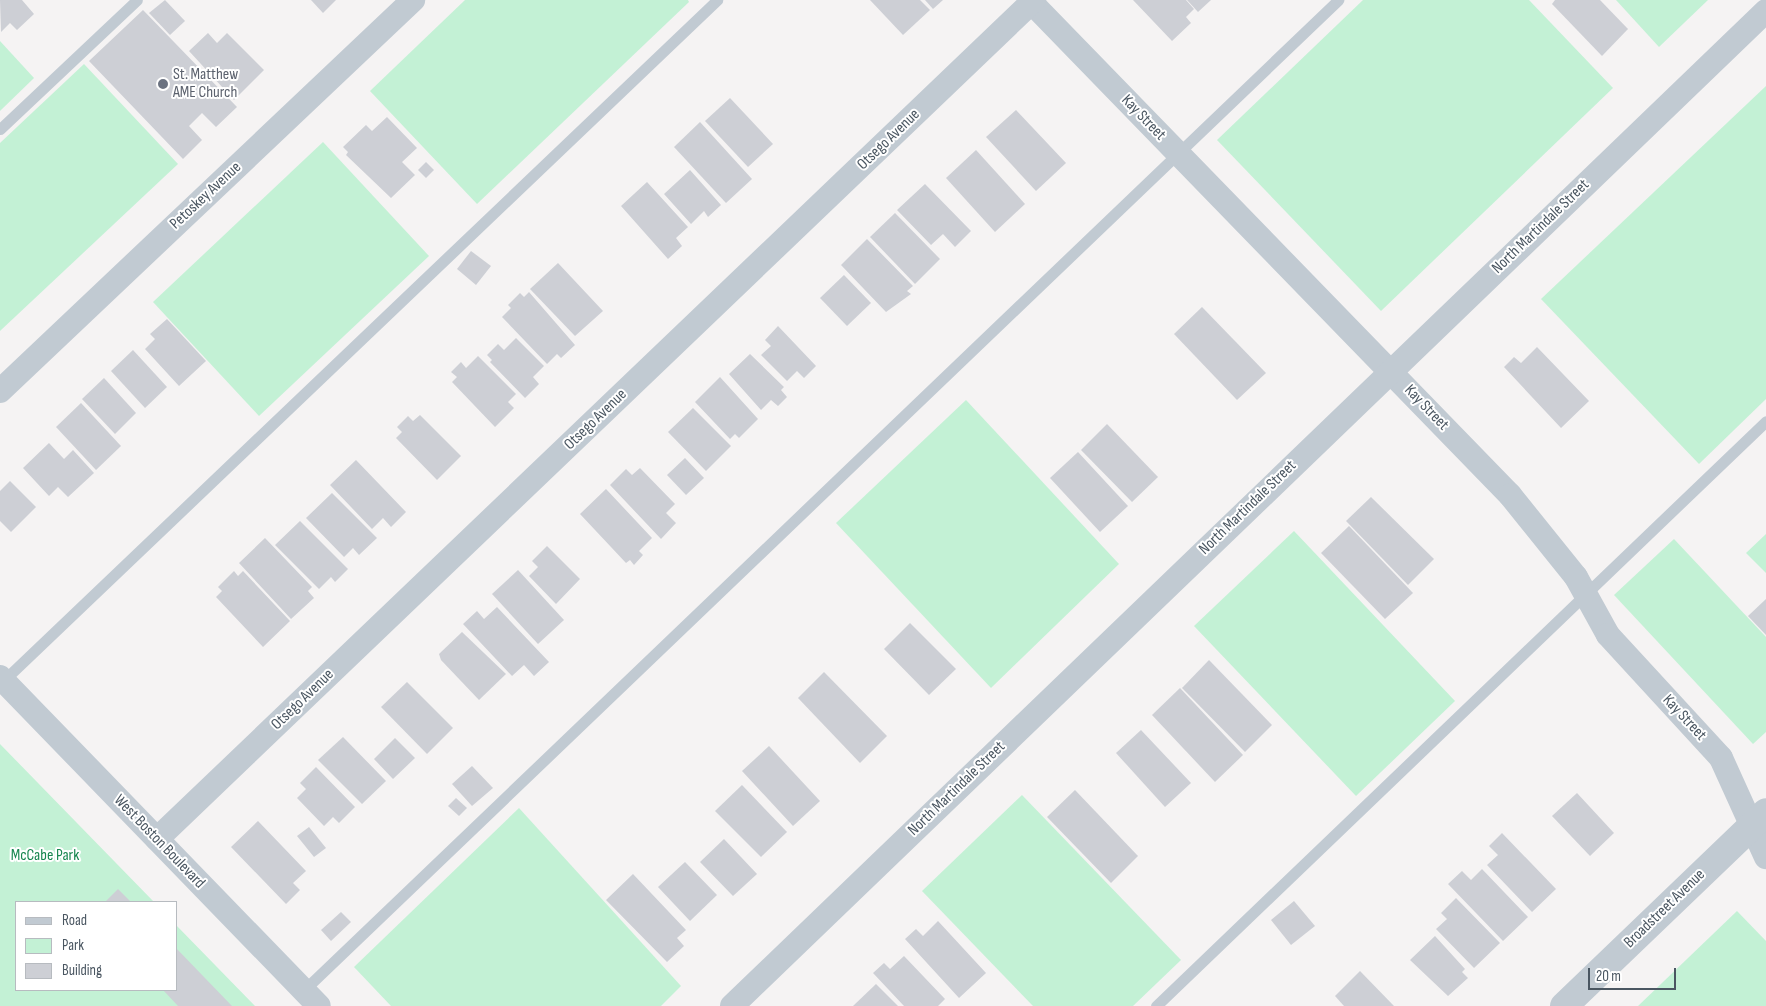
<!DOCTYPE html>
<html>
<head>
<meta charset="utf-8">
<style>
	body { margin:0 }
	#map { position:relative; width:1766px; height:1006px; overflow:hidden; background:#f5f3f3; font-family:"Sofia Sans Condensed",sans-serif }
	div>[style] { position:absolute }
	.green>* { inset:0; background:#c3f1d5 }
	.building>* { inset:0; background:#cdcfd5 }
	.service>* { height:11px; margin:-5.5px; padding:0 5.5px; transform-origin:5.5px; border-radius:5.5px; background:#c1cad2 }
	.minor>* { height:24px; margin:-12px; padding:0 12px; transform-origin:12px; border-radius:12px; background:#c1cad2 }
	.tertiary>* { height:28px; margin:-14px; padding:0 14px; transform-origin:14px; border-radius:14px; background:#c1cad2 }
	.dots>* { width:14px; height:14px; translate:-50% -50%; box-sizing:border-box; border:2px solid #fff; border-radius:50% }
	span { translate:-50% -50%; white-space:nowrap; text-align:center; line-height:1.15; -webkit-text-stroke:4px #fff; paint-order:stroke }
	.worship-label { font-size:16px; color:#5b616d }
	.left { translate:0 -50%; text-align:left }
	.street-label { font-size:16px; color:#4a5661 }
	.park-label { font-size:16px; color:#17864f }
	.legend { position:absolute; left:15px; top:901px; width:162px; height:90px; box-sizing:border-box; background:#fff; border:1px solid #b7bbc0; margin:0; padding:6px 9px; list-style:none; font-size:15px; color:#4a5661 }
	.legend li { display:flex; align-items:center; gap:10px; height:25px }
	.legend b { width:25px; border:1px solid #b7bbc0 }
	.scale { position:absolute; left:1588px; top:968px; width:88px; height:22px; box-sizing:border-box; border:2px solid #4a5661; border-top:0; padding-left:6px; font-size:15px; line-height:18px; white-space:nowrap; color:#4a5661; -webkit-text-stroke:4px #fff; paint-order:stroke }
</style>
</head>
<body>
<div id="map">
	<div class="green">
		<i style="clip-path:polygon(465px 0,688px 0,689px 2px,477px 204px,370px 91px)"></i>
		<i style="clip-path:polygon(1363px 0,1529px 0,1613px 88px,1381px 311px,1217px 140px)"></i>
		<i style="clip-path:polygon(1616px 0,1708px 0,1659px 47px)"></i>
		<i style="clip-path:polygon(0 41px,34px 78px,0 111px)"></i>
		<i style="clip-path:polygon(84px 64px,178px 164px,0 331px,0 143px)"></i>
		<i style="clip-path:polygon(1766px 86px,1766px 399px,1699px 464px,1541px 299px)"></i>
		<i style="clip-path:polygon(323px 142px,429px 256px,259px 416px,153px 302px)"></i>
		<i style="clip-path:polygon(966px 400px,1119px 564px,991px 688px,836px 523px)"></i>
		<i style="clip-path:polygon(1294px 531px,1455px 701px,1356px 796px,1194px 626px)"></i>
		<i style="clip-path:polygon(1766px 534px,1766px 573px,1746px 553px)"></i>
		<i style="clip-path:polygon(1674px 539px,1766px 637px,1766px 732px,1753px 744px,1614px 595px)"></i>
		<i style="clip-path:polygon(0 744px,154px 902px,16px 902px,16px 990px,176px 990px,176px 925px,255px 1006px,0 1006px)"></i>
		<i style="clip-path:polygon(1022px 795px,1181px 960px,1133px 1006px,1033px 1006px,922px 891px)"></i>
		<i style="clip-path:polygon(519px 808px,681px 986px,661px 1006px,391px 1006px,354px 967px)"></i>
		<i style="clip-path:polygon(1737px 911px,1766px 941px,1766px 1006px,1638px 1006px)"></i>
	</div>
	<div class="building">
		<i style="clip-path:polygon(0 0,22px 0,34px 14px,17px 30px,10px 23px,1px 32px)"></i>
		<i style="clip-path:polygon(165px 0,185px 21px,170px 35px,149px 13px)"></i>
		<i style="clip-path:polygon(311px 0,336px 0,323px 13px)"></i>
		<i style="clip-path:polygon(870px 0,920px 0,930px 10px,903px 35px)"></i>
		<i style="clip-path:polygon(925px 0,943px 0,933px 9px)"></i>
		<i style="clip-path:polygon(1133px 0,1186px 0,1194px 9px,1186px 17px,1191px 23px,1172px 41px)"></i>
		<i style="clip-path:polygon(1187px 0,1211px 0,1198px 12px)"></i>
		<i style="clip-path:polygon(1555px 0,1600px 0,1628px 29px,1602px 56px,1552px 4px)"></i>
		<i style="clip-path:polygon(143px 10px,237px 107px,216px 127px,202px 113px,189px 126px,202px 140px,183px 159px,89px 61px)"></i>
		<i style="clip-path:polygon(208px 33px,217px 43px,227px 33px,264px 70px,234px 100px,189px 51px)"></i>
		<i style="clip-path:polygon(730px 98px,773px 144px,748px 167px,705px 121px)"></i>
		<i style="clip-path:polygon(1016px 110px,1066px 163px,1036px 191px,986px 137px)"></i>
		<i style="clip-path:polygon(387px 117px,417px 148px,402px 162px,415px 175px,391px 198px,346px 155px,348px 152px,343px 147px,366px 125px,372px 131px)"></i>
		<i style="clip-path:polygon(700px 122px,752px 179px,726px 203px,674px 147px)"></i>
		<i style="clip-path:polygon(976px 150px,1025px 204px,995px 232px,946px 178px)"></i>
		<i style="clip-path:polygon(426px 162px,434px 170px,426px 178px,418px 170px)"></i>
		<i style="clip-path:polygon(690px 170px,721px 205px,708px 217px,704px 211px,691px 224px,664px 194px)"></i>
		<i style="clip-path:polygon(647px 182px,688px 227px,676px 238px,682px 246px,668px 259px,621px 206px)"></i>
		<i style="clip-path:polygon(925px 184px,971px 231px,955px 247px,943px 234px,931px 245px,897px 210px)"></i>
		<i style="clip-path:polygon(895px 213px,940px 259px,915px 284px,870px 237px)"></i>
		<i style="clip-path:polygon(867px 239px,913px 286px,907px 291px,911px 294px,886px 312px,841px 265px)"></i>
		<i style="clip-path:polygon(471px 251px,491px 266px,476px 285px,457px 269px)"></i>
		<i style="clip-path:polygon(558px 263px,603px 311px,575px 336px,530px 289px)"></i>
		<i style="clip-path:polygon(844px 275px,871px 303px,847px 326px,820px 298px)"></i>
		<i style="clip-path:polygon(529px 292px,575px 345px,561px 358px,557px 354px,547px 364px,502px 317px,511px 308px,508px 305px,520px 293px,524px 297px)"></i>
		<i style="clip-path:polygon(1202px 307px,1266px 373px,1237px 400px,1174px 334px)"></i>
		<i style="clip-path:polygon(167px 319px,206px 361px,179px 386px,145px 349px,155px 339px,150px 334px)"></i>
		<i style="clip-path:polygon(778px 326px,816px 366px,804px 378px,797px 371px,787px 381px,761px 355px,771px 346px,765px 340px)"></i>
		<i style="clip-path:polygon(516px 338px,544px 366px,533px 377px,539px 384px,525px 398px,490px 362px,492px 360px,487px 355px,498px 344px,504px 350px)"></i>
		<i style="clip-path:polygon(1537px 347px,1589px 401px,1561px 428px,1504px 367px,1514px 357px,1521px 363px)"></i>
		<i style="clip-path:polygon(133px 350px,167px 387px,145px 408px,111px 371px)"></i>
		<i style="clip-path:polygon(750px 354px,784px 387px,781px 390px,787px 397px,778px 406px,771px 400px,761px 410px,729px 374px)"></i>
		<i style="clip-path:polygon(478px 356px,516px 394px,508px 402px,514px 408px,495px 427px,452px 382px,457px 377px,451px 372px,461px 362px,466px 368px)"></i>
		<i style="clip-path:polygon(720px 377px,758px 419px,739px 438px,735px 434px,730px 439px,695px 402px)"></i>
		<i style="clip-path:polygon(104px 378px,136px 413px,115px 434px,82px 399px)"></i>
		<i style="clip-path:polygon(81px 403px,121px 446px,96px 470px,56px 427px)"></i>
		<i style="clip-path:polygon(693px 408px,731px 446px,706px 471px,668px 432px)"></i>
		<i style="clip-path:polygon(420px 415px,461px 456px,437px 480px,396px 438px,402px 432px,397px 427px,408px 416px,413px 421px)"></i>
		<i style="clip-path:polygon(1107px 424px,1158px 477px,1132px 502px,1081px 450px)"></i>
		<i style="clip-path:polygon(49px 443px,64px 459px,73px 450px,94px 473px,68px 497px,58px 487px,49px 496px,23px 468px)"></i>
		<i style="clip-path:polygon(1078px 452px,1128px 506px,1100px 532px,1050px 478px)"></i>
		<i style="clip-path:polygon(685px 458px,704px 478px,686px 495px,667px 475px)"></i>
		<i style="clip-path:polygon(356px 460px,406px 512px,391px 527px,383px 518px,372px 529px,330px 485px)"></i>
		<i style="clip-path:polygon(640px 468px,675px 504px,666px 513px,676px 523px,661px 539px,610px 485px,626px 469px,632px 475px)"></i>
		<i style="clip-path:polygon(10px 481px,36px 507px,11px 532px,0 521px,0 491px)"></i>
		<i style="clip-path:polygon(606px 489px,652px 538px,639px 551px,643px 555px,634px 565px,630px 560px,626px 563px,580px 514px)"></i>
		<i style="clip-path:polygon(332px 493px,377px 538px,359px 555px,353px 548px,344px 557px,306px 518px)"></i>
		<i style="clip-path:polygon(1371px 497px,1434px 559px,1408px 585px,1346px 521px)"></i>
		<i style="clip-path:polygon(300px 521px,348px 569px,335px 582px,331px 577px,319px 589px,275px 545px)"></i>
		<i style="clip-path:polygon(1349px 526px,1413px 593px,1385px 619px,1321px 553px)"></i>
		<i style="clip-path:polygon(265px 538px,312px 587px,308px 591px,314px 598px,291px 619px,239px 563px)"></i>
		<i style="clip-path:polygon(547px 546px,580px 579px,556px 604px,529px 576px,538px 567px,532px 561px)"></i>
		<i style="clip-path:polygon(518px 570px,564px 620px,538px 644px,492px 594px)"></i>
		<i style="clip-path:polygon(234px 571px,238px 576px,243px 571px,290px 621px,263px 647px,216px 597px,222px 591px,218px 587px)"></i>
		<i style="clip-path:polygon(1766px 599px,1766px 635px,1748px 616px)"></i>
		<i style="clip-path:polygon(497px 607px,549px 662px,534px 676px,524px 665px,512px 676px,463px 624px,477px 611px,484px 619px)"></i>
		<i style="clip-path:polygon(910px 623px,956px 669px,929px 695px,884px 649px)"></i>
		<i style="clip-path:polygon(462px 632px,506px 674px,479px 700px,441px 660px,439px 654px)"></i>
		<i style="clip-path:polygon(1209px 660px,1272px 725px,1245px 752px,1182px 688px)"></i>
		<i style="clip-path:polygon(824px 672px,887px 736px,860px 763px,798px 698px)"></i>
		<i style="clip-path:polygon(407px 682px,453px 728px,427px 754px,381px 707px)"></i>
		<i style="clip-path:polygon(1180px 688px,1243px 755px,1215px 782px,1152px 715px)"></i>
		<i style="clip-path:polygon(1141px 730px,1191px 783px,1165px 807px,1116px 753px)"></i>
		<i style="clip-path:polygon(343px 737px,386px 781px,362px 804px,318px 760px)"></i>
		<i style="clip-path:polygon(395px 738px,415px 758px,393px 779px,374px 759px)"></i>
		<i style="clip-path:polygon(769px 746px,820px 801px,793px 826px,742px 771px)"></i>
		<i style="clip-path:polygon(472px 766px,493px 788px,472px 806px,452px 784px)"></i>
		<i style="clip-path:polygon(316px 767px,355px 807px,339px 823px,333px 817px,324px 826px,297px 798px,306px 789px,300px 783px)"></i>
		<i style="clip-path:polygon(742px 785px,787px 832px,761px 857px,715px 811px)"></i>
		<i style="clip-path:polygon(1075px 790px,1138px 856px,1111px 883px,1047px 817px)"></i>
		<i style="clip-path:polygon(1577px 793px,1614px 833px,1590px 856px,1552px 816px)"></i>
		<i style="clip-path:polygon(456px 798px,467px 808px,459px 816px,448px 806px)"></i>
		<i style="clip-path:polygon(258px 821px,306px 871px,293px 883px,300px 890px,286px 904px,231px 847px)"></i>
		<i style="clip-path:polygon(309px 827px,326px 848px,314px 857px,297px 836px)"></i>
		<i style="clip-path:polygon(1502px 833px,1556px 889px,1532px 912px,1487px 865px,1498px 855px,1489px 846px)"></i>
		<i style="clip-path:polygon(724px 839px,757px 874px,733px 896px,700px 862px)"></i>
		<i style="clip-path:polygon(685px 862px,717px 895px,690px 921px,658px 887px)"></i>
		<i style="clip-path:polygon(1482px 869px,1528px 917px,1503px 941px,1448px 884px,1462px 871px,1471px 880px)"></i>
		<i style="clip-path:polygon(633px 874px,686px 930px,677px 938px,684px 946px,667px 962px,606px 900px)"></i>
		<i style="clip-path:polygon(118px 889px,131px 902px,105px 902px)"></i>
		<i style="clip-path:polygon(1456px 898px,1500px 943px,1474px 968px,1436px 929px,1447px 919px,1441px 913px)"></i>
		<i style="clip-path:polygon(1294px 901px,1315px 926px,1291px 945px,1271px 920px)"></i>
		<i style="clip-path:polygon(341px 912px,351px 922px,331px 941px,321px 930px)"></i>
		<i style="clip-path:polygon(938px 921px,986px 973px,959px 998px,905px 939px,916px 929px,923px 936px)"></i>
		<i style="clip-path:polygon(1435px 936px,1465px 969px,1462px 972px,1468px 978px,1448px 996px,1410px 960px)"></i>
		<i style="clip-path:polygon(176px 948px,232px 1006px,178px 1006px,163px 990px,176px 990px)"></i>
		<i style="clip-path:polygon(904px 956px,945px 999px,938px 1006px,904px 1006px,873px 973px,884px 963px,890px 969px)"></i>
		<i style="clip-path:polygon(1360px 971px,1394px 1006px,1344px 1006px,1335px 996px)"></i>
		<i style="clip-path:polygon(876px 984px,898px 1006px,853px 1006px)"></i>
	</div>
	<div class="service">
		<i style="left:0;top:129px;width:188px;rotate:-43.3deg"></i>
		<i style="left:3px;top:681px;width:987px;rotate:-43.64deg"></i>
		<i style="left:304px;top:990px;width:1432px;rotate:-43.75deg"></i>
		<i style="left:1156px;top:1006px;width:845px;rotate:-43.8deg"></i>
	</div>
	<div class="minor">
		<i style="left:1029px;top:0;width:690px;rotate:45.82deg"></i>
		<i style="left:1510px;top:495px;width:105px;rotate:51.2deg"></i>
		<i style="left:1576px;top:577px;width:66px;rotate:61.1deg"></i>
		<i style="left:1608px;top:635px;width:167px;rotate:47.4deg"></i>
		<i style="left:1721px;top:758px;width:109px;rotate:65.6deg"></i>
		<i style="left:0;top:391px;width:569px;rotate:-43.43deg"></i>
		<i style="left:0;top:677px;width:458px;rotate:45.9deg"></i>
		<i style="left:157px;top:839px;width:1214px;rotate:-43.73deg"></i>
		<i style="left:732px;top:1006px;width:1435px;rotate:-43.9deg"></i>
	</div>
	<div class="tertiary">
		<i style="left:1564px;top:1006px;width:280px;rotate:-43.8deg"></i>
	</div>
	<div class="dots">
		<i style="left:163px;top:84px;background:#6b7280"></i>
	</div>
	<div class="worship-label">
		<span class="left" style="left:173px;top:84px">St. Matthew<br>AME Church</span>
	</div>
	<div class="street-label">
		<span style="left:1143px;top:118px;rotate:46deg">Kay Street</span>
		<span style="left:889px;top:140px;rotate:-44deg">Otsego Avenue</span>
		<span style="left:206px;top:196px;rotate:-43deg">Petoskey Avenue</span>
		<span style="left:1541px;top:227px;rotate:-44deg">North Martindale Street</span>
		<span style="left:1426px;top:408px;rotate:46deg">Kay Street</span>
		<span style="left:596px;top:420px;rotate:-44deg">Otsego Avenue</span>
		<span style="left:1248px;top:508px;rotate:-44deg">North Martindale Street</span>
		<span style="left:303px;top:700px;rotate:-44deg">Otsego Avenue</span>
		<span style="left:1684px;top:718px;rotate:47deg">Kay Street</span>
		<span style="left:957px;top:789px;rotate:-44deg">North Martindale Street</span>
		<span style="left:159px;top:842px;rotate:46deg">West Boston Boulevard</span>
		<span style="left:1665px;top:909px;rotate:-44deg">Broadstreet Avenue</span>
	</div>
	<div class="park-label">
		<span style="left:45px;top:856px">McCabe Park</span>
	</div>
	<ul class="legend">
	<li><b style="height:6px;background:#c1cad2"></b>Road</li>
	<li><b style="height:14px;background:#c3f1d5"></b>Park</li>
	<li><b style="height:14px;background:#cdcfd5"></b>Building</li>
	</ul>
	<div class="scale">20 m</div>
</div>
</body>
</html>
